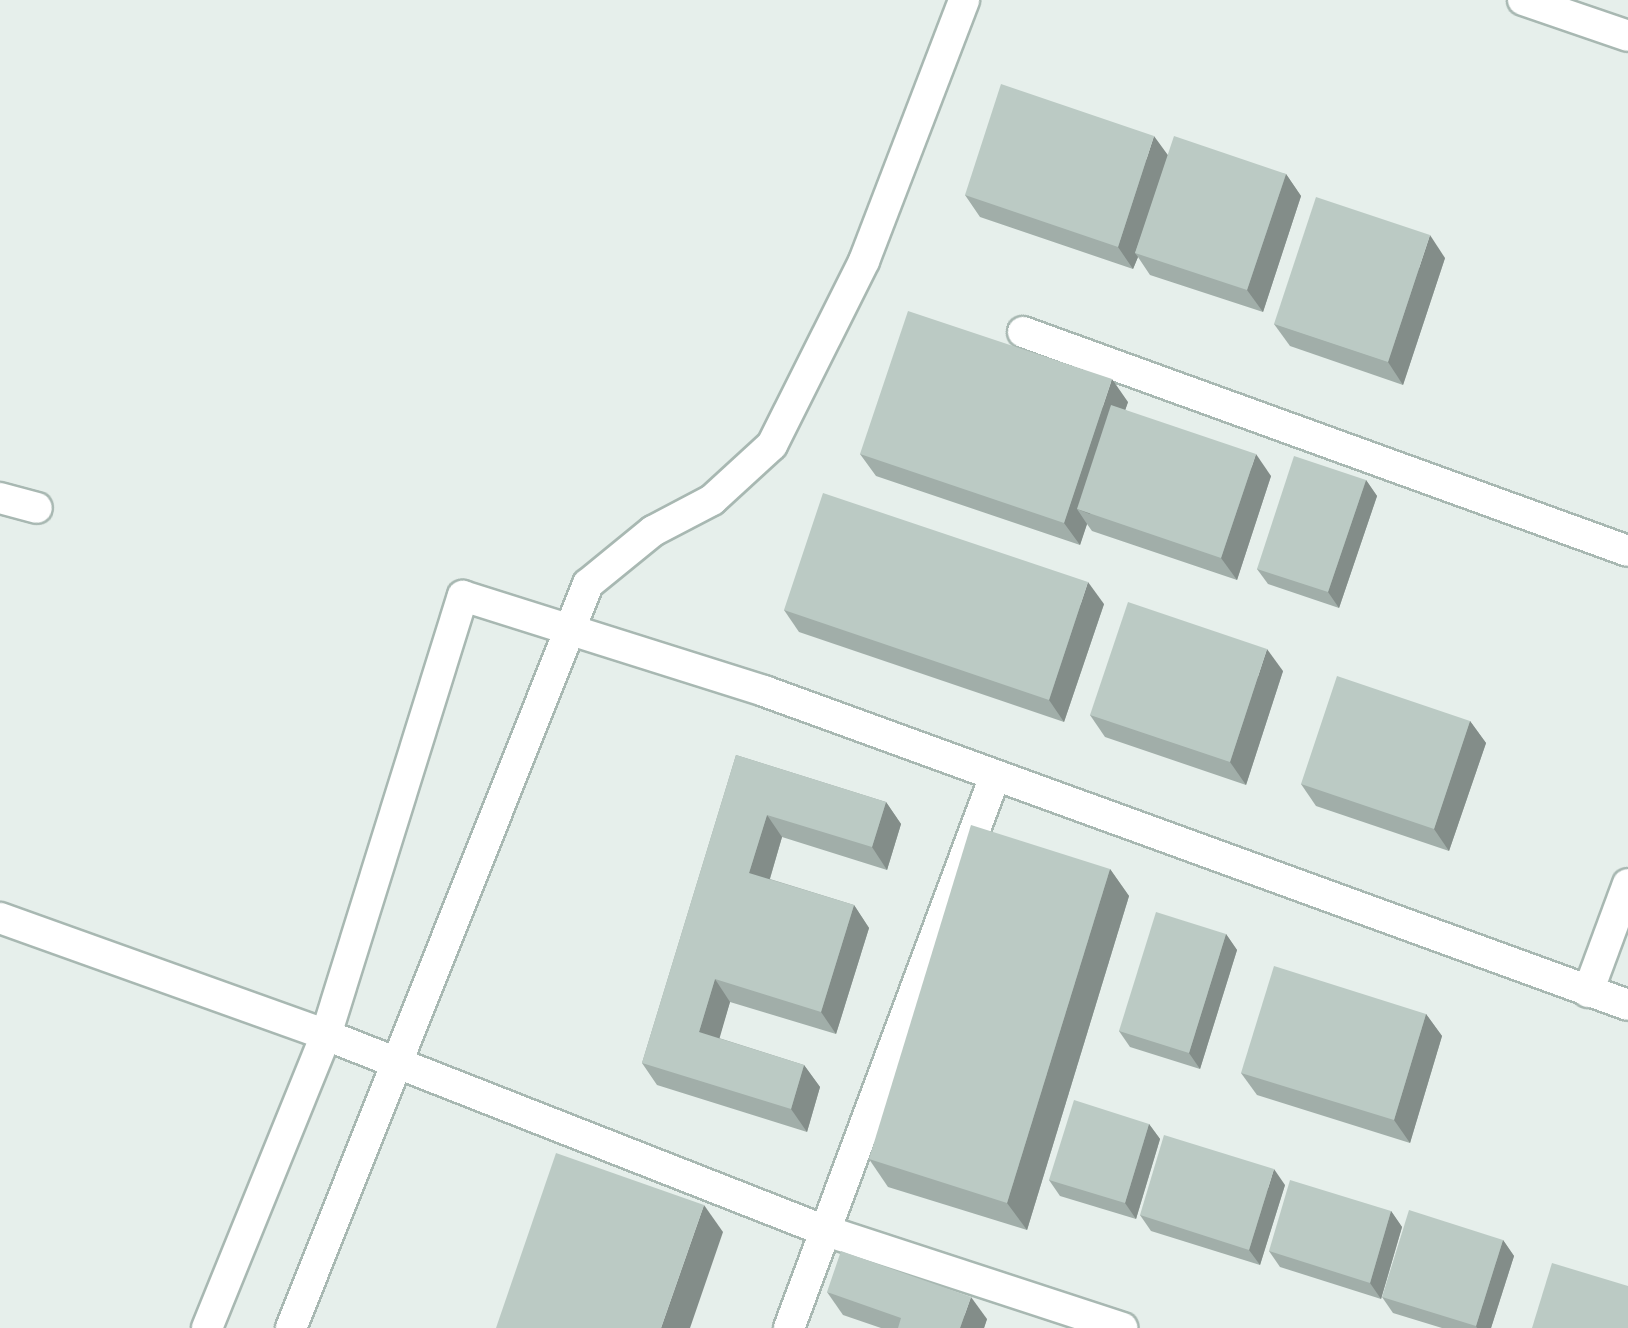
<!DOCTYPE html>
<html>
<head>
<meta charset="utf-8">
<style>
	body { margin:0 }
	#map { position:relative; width:1628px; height:1328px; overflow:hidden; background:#e6efeb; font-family:Arial,sans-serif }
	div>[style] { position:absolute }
	.roads { filter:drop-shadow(2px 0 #a8b8b2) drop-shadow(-2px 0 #a8b8b2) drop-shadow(0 2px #a8b8b2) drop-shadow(0 -2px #a8b8b2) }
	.street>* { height:30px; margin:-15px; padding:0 15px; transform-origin:15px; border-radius:15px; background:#fff }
	.wall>* { inset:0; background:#a1aea9 }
	.shaded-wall>* { inset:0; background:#838d89 }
	.building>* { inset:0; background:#bbcac4 }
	span { translate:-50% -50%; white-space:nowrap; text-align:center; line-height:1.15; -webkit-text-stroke:10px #f7fbf9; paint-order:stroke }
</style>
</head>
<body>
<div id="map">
	<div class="roads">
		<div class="street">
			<i style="left:1523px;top:0;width:111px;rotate:18.9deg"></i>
			<i style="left:1023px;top:332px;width:643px;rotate:19.9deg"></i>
			<i style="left:0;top:498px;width:38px;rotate:15deg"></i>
			<i style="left:0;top:918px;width:346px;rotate:19.7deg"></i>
			<i style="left:326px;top:1035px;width:534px;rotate:21.42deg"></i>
			<i style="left:823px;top:1230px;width:315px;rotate:18.1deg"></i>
			<i style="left:1588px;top:992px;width:115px;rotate:-69.7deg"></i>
			<i style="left:207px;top:1328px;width:316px;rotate:-67.9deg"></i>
			<i style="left:326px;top:1035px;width:460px;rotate:-72.7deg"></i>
			<i style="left:463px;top:596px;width:316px;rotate:17.5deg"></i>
			<i style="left:764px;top:691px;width:919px;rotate:19.97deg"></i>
			<i style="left:291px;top:1328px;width:801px;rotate:-68.24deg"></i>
			<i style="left:588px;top:584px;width:84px;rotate:-39.2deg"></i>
			<i style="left:653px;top:531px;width:67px;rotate:-27.7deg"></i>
			<i style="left:712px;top:500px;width:81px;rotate:-42.5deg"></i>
			<i style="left:772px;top:445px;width:206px;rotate:-63.4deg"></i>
			<i style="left:864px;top:261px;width:280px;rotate:-69deg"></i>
			<i style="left:789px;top:1328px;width:589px;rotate:-69.54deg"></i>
		</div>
	</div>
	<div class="wall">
		<i style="clip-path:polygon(1168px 155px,1286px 174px,1301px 196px,1263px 312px,1150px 275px,1138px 257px,1133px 269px,980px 217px,965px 195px)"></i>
		<i style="clip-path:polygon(1445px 258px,1403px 385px,1290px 346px,1274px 324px)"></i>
		<i style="clip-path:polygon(1128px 402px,1125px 410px,1271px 476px,1237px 580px,1092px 531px,1087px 524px,1080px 545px,876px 476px,860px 454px)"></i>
		<i style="clip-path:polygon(1366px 480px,1377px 496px,1339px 608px,1268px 584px,1257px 569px)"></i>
		<i style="clip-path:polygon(1104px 604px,1064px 722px,799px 632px,784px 610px)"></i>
		<i style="clip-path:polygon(1283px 671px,1246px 785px,1105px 737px,1090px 715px)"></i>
		<i style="clip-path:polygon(1470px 721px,1486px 743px,1449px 851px,1316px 806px,1301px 784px)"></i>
		<i style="clip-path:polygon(736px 755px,886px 802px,901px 824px,887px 870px,782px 837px,770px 879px,854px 905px,869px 928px,836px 1034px,730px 1002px,719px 1038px,804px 1065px,820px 1087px,807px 1132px,657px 1085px,642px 1063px)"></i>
		<i style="clip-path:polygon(1110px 869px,1129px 896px,1027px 1230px,888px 1187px,869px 1159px)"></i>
		<i style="clip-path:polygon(1226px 934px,1237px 950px,1200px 1069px,1130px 1047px,1119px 1031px)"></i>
		<i style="clip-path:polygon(1426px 1014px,1442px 1036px,1410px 1143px,1257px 1095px,1241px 1073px)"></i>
		<i style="clip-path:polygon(1149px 1124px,1160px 1139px,1136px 1219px,1060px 1196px,1049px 1180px)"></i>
		<i style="clip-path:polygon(1285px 1185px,1260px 1265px,1151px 1231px,1140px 1215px)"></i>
		<i style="clip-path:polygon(1391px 1211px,1402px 1227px,1381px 1299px,1280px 1267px,1269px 1251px)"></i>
		<i style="clip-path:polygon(1503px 1240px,1514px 1256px,1491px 1328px,1442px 1328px,1393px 1313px,1382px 1297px)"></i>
		<i style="clip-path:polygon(827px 1292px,987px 1319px,984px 1328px,881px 1328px,843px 1315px)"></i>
	</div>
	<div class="shaded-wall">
		<i style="clip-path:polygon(1154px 136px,1170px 158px,1135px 253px,1138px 257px,1133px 269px,1118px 247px)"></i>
		<i style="clip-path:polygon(1286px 174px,1301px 196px,1263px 312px,1247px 290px)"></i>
		<i style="clip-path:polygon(1430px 235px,1445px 258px,1403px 385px,1388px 362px)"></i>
		<i style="clip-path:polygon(1112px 379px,1128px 402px,1090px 514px,1077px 509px,1087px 524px,1080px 545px,1064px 523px)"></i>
		<i style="clip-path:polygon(1256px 454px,1271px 476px,1237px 580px,1221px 558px)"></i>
		<i style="clip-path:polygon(1366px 480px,1377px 496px,1339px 608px,1328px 592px)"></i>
		<i style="clip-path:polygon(1088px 582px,1104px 604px,1064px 722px,1049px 700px)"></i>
		<i style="clip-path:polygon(1267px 649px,1283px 671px,1246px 785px,1230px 762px)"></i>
		<i style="clip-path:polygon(1470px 721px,1486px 743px,1449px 851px,1434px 829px)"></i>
		<i style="clip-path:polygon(886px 802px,901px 824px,887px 870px,872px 847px)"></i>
		<i style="clip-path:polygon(767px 815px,782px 837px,765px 895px,749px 873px)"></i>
		<i style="clip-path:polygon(1110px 869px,1129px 896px,1027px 1230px,1007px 1203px)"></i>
		<i style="clip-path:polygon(854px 905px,869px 928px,836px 1034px,821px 1012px)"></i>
		<i style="clip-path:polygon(1226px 934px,1237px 950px,1200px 1069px,1189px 1053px)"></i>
		<i style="clip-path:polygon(715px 979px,730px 1002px,715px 1054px,699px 1032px)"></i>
		<i style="clip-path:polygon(1426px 1014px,1442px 1036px,1410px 1143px,1394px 1120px)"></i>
		<i style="clip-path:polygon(804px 1065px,820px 1087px,807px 1132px,791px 1109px)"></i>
		<i style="clip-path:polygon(1149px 1124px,1160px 1139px,1136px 1219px,1125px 1203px)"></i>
		<i style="clip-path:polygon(1274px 1169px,1285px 1185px,1260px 1265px,1249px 1250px)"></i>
		<i style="clip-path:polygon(704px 1205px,723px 1232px,690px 1328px,661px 1328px)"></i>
		<i style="clip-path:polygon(1391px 1211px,1402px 1227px,1381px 1299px,1370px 1283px)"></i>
		<i style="clip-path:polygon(1503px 1240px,1514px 1256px,1491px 1328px,1477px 1328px,1476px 1326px)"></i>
		<i style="clip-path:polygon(971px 1297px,987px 1319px,984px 1328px,960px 1328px)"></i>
	</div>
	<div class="building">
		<i style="clip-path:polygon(1001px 84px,1154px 136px,1118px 247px,965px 195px)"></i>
		<i style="clip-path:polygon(1174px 136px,1286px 174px,1247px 290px,1135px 253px)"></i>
		<i style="clip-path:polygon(1316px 197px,1430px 235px,1388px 362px,1274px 324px)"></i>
		<i style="clip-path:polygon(908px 311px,1112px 379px,1064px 523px,860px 454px)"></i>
		<i style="clip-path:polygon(1111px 405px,1256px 454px,1221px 558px,1077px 509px)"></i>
		<i style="clip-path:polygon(1294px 456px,1366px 480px,1328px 592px,1257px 569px)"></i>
		<i style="clip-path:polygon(823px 493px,1088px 582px,1049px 700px,784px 610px)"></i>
		<i style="clip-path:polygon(1128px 602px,1267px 649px,1230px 762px,1090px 715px)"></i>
		<i style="clip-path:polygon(1337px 676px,1470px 721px,1434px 829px,1301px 784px)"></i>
		<i style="clip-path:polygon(736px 755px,886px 802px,872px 847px,767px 815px,749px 873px,854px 905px,821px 1012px,715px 979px,699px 1032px,804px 1065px,791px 1109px,642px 1063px)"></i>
		<i style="clip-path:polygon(971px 825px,1110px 869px,1007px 1203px,869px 1159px)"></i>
		<i style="clip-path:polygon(1156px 912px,1226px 934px,1189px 1053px,1119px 1031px)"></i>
		<i style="clip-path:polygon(1274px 966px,1426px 1014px,1394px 1120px,1241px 1073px)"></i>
		<i style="clip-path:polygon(1074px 1100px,1149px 1124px,1125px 1203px,1049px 1180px)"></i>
		<i style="clip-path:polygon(1164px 1135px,1274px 1169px,1249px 1250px,1140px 1215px)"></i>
		<i style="clip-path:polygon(556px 1153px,704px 1205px,661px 1328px,496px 1328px)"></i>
		<i style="clip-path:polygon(1290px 1180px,1391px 1211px,1370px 1283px,1269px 1251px)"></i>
		<i style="clip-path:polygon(1409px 1210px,1503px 1240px,1476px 1326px,1382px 1297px)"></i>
		<i style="clip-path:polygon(841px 1251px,971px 1297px,960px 1328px,898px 1328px,901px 1318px,827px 1292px)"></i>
		<i style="clip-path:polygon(1552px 1263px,1628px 1286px,1628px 1328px,1532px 1328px)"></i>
	</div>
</div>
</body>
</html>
